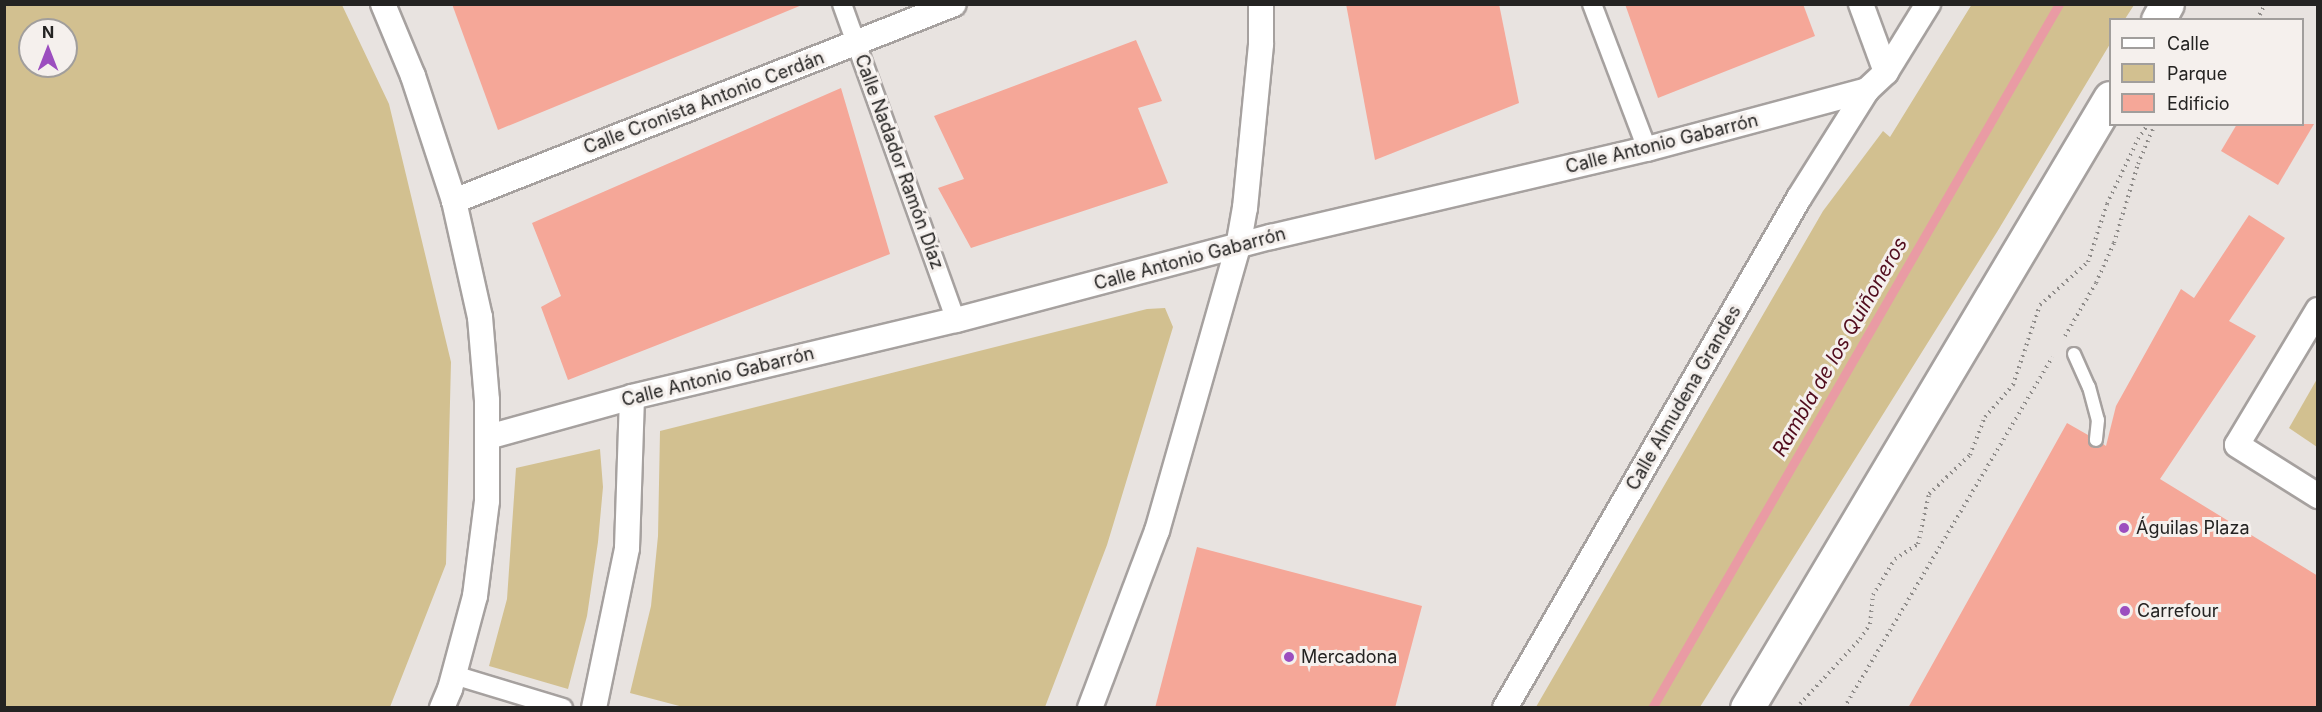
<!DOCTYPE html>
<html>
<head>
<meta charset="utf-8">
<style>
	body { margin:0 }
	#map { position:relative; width:2322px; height:712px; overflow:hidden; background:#e8e3e0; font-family:Inter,sans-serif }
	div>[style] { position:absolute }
	.green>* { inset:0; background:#d2c090 }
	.stream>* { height:9px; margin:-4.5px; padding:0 4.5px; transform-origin:4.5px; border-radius:4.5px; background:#e99ba4 }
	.building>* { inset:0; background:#f5a798 }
	.path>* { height:4px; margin-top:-2px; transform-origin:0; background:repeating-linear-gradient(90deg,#8f8c8a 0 1.5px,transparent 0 6px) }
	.roads { filter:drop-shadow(2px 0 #a6a19f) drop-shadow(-2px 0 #a6a19f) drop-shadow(0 2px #a6a19f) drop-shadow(0 -2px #a6a19f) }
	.service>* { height:12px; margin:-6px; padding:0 6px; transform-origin:6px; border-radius:6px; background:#fff }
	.pedestrian>* { height:18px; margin:-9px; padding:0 9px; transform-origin:9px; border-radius:9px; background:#fff }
	.minor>* { height:24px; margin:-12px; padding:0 12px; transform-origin:12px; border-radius:12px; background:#fff }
	.secondary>* { height:33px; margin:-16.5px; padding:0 16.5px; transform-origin:16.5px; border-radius:16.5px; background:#fff }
	.dots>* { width:16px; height:16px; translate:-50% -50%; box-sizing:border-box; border:3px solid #f5f0ed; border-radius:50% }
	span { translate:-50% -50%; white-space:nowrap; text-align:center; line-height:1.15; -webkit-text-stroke:6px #f5f0ed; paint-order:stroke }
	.street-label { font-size:18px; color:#242322 }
	.poi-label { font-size:18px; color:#242322 }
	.left { translate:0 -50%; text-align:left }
	.water-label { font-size:20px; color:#510c1d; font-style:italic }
	.frame { position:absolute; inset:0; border:6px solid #242322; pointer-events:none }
	.legend { position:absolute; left:2109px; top:18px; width:195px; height:108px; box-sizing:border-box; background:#f5f0ed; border:2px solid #a19e9c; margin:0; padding:8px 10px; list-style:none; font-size:18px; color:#242322 }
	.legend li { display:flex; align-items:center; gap:12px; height:30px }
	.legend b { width:30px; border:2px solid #a19e9c }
	.north { position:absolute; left:18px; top:18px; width:60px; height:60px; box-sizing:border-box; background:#f5f0ed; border:2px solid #a19e9c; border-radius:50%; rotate:0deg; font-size:16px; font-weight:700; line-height:24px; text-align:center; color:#242322 }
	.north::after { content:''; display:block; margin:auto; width:21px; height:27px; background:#9c4ebf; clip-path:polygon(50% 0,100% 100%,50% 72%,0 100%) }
</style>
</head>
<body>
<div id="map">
	<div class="green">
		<i style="clip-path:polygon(1972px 4px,2134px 5px,2125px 19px,2110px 20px,2110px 44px,1997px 232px,1700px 707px,1536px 707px,1823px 211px,1883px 131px,1890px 137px)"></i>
		<i style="clip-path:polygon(evenodd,4px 5px,342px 5px,389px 104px,451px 362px,446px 564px,390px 707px,5px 707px,4px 5px,30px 30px,66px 30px,66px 66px,30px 66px,30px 30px)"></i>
		<i style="clip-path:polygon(1165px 308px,1173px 327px,1107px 545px,1045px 707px,687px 708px,630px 693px,651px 606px,658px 536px,660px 431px,1147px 309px)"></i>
		<i style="clip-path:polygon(2317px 379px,2317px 447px,2289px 428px)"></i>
		<i style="clip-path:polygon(600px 449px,603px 487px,598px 542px,587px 616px,568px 689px,489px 666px,507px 599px,516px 468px)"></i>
	</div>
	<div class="stream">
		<i style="left:1652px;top:708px;width:813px;rotate:-59.97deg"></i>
	</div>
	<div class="building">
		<i style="clip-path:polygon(452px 4px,802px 4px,802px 5px,498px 130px)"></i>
		<i style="clip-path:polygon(1346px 4px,1499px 4px,1519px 103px,1375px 160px)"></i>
		<i style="clip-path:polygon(1625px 4px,1803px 4px,1815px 36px,1658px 98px)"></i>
		<i style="clip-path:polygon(1136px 40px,1162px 101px,1138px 108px,1168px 183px,971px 248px,938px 188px,964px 179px,934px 116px)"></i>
		<i style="clip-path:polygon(841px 88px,890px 254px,568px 380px,541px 307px,561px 296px,532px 223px)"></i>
		<i style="clip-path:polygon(2237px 124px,2314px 124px,2278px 185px,2221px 151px)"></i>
		<i style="clip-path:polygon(2249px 215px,2285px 238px,2229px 321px,2256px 336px,2160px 479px,2318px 576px,2318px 708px,1908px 708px,2067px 423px,2088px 435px,2092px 447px,2099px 448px,2103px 444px,2106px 446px,2116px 406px,2181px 289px,2194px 298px)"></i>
		<i style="clip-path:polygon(1197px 547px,1422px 606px,1395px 708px,1155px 708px)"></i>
	</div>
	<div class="path">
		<i style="left:2257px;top:20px;width:18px;rotate:-63deg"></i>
		<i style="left:2065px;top:336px;width:61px;rotate:-59.7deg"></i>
		<i style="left:2096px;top:283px;width:44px;rotate:-65.8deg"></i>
		<i style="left:2114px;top:243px;width:83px;rotate:-73.1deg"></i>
		<i style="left:2138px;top:164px;width:43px;rotate:-67deg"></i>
		<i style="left:1800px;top:708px;width:4px;rotate:-90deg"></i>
		<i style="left:1800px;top:704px;width:88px;rotate:-47.3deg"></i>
		<i style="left:1860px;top:639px;width:18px;rotate:-56deg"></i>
		<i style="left:1870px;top:624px;width:29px;rotate:-84deg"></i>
		<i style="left:1873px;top:595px;width:42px;rotate:-58.6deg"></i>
		<i style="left:1895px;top:559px;width:27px;rotate:-33deg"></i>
		<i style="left:1918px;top:544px;width:51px;rotate:-77.6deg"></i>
		<i style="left:1929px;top:494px;width:57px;rotate:-43.6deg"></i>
		<i style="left:1970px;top:455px;width:41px;rotate:-68.5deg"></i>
		<i style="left:1985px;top:417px;width:43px;rotate:-48.8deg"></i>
		<i style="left:2013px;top:385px;width:84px;rotate:-71.4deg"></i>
		<i style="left:2040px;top:305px;width:64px;rotate:-41.9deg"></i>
		<i style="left:2088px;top:262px;width:61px;rotate:-71.9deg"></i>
		<i style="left:2107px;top:204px;width:72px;rotate:-64.5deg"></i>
		<i style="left:2138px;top:139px;width:18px;rotate:-56deg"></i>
		<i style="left:1844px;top:708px;width:408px;rotate:-59.3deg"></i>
	</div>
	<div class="roads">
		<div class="service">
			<i style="left:2074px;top:354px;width:36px;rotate:66deg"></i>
			<i style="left:2089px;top:387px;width:34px;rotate:75deg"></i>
			<i style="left:2098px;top:420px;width:20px;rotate:96deg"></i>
		</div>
		<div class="pedestrian">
			<i style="left:842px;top:4px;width:336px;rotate:70.2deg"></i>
			<i style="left:1592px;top:4px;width:155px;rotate:69.2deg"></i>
			<i style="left:454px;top:675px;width:114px;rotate:16.8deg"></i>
		</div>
		<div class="minor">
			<i style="left:383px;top:4px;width:78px;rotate:67.4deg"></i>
			<i style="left:413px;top:76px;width:132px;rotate:71.8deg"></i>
			<i style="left:454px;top:201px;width:119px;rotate:77.4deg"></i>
			<i style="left:480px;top:317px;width:83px;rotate:85.2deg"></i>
			<i style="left:487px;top:400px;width:101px;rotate:90deg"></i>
			<i style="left:487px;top:501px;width:96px;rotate:97.2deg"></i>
			<i style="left:475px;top:596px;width:96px;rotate:105deg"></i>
			<i style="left:450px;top:689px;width:21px;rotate:113deg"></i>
			<i style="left:1861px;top:4px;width:72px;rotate:69.8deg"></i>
			<i style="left:454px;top:201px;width:537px;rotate:-21.5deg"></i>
			<i style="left:2318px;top:310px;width:157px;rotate:121deg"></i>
			<i style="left:2237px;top:445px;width:96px;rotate:32.2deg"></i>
			<i style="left:488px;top:437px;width:149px;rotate:-15.5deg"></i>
			<i style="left:632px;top:397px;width:333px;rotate:-13.4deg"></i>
			<i style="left:956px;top:320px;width:326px;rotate:-14.8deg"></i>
			<i style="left:1271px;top:237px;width:386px;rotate:-13.2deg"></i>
			<i style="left:1647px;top:149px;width:228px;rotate:-15deg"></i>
			<i style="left:1867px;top:90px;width:26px;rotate:-43deg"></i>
			<i style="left:1886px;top:72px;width:80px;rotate:-58.3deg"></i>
			<i style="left:594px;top:708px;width:163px;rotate:-78.3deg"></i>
			<i style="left:627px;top:548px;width:151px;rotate:-88.1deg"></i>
			<i style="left:1090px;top:708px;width:189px;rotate:-69.3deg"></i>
			<i style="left:1157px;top:531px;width:295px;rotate:-74.1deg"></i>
			<i style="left:1238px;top:247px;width:40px;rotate:-80deg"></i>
			<i style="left:1245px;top:208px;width:165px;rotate:-84.4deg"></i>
			<i style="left:1261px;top:44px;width:40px;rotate:-90deg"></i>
			<i style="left:1505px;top:708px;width:589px;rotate:-60.04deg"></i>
			<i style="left:1799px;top:198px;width:128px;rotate:-57.8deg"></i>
		</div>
		<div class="secondary">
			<i style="left:2158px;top:20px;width:18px;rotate:-61deg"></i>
			<i style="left:1747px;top:708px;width:710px;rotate:-59.24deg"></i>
		</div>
	</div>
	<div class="dots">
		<i style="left:2124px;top:528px;background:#9c4ebf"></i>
		<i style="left:2125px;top:611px;background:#9c4ebf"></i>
		<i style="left:1289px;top:657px;background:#9c4ebf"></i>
	</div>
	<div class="street-label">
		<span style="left:704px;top:103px;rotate:-21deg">Calle Cronista Antonio Cerdán</span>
		<span style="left:1662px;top:144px;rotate:-14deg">Calle Antonio Gabarrón</span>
		<span style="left:899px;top:162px;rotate:70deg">Calle Nadador Ramón Díaz</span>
		<span style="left:1190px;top:259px;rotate:-15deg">Calle Antonio Gabarrón</span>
		<span style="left:718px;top:377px;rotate:-14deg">Calle Antonio Gabarrón</span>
		<span style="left:1684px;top:398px;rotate:-60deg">Calle Almudena Grandes</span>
	</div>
	<div class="poi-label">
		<span class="left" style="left:2136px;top:528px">Águilas Plaza</span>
		<span class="left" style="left:2137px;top:611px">Carrefour</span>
		<span class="left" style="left:1301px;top:657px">Mercadona</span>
	</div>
	<div class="water-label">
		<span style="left:1840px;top:347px;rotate:-60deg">Rambla de los Quiñoneros</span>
	</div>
	<div class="frame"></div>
	<ul class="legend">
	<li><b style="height:8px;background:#fff"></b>Calle</li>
	<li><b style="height:16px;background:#d2c090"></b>Parque</li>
	<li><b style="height:16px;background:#f5a798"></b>Edificio</li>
	</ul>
	<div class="north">N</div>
</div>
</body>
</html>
